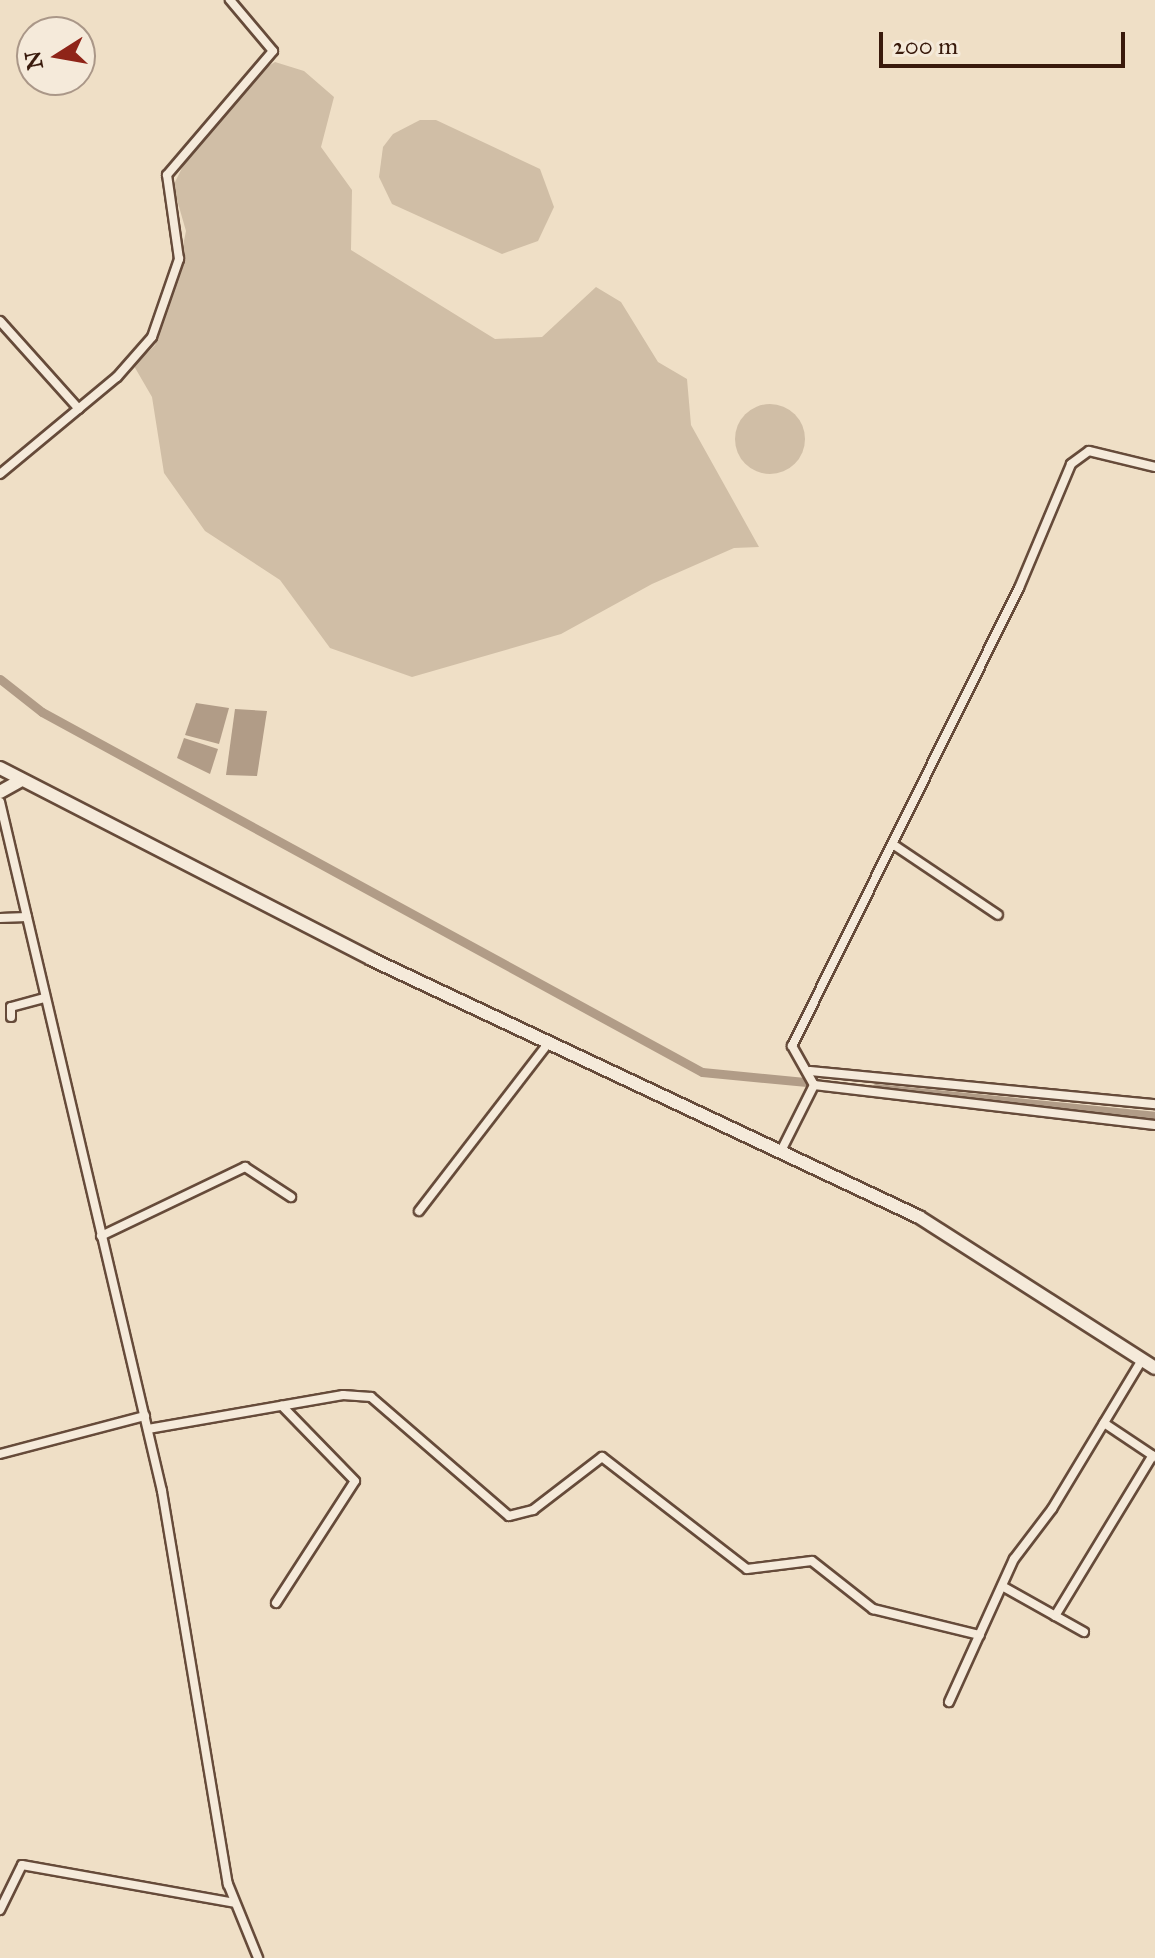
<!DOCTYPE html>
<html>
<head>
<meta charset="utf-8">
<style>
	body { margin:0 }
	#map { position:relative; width:1155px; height:1958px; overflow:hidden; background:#efdfc6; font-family:"IM FELL Great Primer",serif }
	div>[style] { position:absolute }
	.green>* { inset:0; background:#d0bea6 }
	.round { border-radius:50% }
	.water>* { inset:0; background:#b19c87 }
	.canal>* { height:9px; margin:-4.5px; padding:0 4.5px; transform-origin:4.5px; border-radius:4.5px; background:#b19c87 }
	.roads { filter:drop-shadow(2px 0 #664b3a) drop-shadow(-2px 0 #664b3a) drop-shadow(0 2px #664b3a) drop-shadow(0 -2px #664b3a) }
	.street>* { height:8px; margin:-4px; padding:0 4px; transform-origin:4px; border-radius:4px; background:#f5eada }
	.secondary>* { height:12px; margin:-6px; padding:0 6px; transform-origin:6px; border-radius:6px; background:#f5eada }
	span { translate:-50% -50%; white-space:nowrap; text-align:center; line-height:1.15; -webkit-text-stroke:8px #f5eada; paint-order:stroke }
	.north { position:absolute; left:16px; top:16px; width:80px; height:80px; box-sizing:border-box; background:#f5eada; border:2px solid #aa9788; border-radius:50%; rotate:259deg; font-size:22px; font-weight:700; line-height:32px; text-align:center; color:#391a0c }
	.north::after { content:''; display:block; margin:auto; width:28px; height:36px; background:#8f2418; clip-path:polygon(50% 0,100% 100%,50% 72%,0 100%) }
	.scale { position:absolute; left:879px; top:32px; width:246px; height:36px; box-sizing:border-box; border:4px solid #391a0c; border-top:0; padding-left:10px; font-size:24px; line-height:28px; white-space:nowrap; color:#391a0c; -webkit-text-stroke:6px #f5eada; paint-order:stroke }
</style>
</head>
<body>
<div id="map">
	<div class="green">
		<i style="clip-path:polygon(275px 62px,304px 71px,334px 97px,321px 147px,352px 190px,351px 250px,495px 339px,542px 337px,596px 287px,621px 302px,658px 362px,687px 379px,691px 425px,759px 547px,734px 548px,652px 584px,561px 634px,412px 677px,330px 648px,280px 580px,205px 531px,164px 473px,152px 397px,134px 366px,155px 345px,173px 295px,186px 231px,173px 186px,193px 146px,241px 83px)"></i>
		<i style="clip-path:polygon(420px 120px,436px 120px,540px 169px,554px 207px,538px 241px,502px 254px,392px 204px,379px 177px,383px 147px,393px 134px)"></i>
		<i class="round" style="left:735px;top:404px;width:70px;height:70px"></i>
	</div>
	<div class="water">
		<i style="clip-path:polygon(196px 703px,229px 708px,219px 744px,185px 735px)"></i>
		<i style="clip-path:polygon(235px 709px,267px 711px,257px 776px,226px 775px)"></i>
		<i style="clip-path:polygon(184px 738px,218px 749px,210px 774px,177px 758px)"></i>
	</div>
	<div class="canal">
		<i style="left:0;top:679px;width:53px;rotate:38.2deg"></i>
		<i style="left:42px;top:712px;width:752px;rotate:28.61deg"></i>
		<i style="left:702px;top:1072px;width:116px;rotate:5.5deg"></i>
		<i style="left:876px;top:1088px;width:280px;rotate:5.7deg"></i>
	</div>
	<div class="roads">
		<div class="street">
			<i style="left:0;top:321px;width:118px;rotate:48.1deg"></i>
			<i style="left:0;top:474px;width:152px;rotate:-39.7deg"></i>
			<i style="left:117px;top:377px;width:53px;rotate:-48.8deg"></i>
			<i style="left:152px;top:337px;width:83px;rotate:-70.9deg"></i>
			<i style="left:179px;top:259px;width:85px;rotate:-98.1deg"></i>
			<i style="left:167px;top:175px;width:163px;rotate:-49.5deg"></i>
			<i style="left:273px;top:51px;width:67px;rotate:-130.1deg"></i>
			<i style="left:0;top:802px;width:708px;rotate:76.77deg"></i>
			<i style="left:162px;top:1491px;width:399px;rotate:80.5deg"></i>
			<i style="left:228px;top:1884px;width:80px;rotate:67.9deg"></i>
			<i style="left:894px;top:845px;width:125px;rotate:33.9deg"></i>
			<i style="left:0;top:918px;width:27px;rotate:-2deg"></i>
			<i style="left:11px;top:1017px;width:10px;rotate:-90deg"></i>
			<i style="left:11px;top:1007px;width:34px;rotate:-15deg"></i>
			<i style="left:810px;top:1071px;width:347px;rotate:5.5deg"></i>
			<i style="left:814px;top:1085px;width:343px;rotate:6.7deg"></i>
			<i style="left:782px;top:1149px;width:72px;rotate:-63.4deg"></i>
			<i style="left:814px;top:1085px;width:45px;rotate:-119.4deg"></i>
			<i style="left:792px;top:1046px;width:511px;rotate:-63.64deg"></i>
			<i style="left:1019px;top:588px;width:134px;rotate:-67.2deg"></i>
			<i style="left:1071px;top:464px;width:22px;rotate:-36deg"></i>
			<i style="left:1089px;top:451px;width:68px;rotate:13.6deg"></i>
			<i style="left:419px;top:1211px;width:213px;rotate:-52.4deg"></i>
			<i style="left:101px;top:1236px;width:160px;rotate:-25.6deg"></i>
			<i style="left:245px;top:1167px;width:55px;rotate:33.1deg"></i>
			<i style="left:1104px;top:1423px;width:61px;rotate:33.7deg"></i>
			<i style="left:148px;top:1429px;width:198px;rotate:-9.9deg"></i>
			<i style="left:343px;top:1395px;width:28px;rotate:4deg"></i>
			<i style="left:371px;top:1397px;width:182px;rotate:40.8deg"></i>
			<i style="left:509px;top:1516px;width:25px;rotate:-14deg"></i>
			<i style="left:533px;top:1510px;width:87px;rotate:-37.5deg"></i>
			<i style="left:602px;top:1457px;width:183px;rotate:37.7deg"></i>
			<i style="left:747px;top:1569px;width:65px;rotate:-7deg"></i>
			<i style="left:812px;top:1561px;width:78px;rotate:38.2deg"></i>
			<i style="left:873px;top:1609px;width:110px;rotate:13.7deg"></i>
			<i style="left:0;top:1454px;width:150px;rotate:-14.7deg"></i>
			<i style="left:1002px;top:1586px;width:94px;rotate:29.3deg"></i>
			<i style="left:276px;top:1603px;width:145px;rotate:-57.1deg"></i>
			<i style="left:355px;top:1481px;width:105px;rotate:-134.2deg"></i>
			<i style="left:1055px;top:1616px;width:188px;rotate:-58.7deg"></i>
			<i style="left:949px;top:1702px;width:157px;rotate:-65.6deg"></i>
			<i style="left:1014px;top:1559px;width:63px;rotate:-52.8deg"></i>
			<i style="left:1052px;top:1509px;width:174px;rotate:-58.9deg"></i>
			<i style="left:0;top:1910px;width:50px;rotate:-63.9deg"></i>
			<i style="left:22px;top:1865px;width:216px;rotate:10.1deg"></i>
		</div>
		<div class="secondary">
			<i style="left:0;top:768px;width:417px;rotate:27.2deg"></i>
			<i style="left:371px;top:959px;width:606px;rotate:25.21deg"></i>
			<i style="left:919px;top:1217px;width:280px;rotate:32.6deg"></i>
			<i style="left:0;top:792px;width:21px;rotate:-29deg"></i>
		</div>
	</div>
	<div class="north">N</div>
	<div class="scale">200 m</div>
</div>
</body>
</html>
